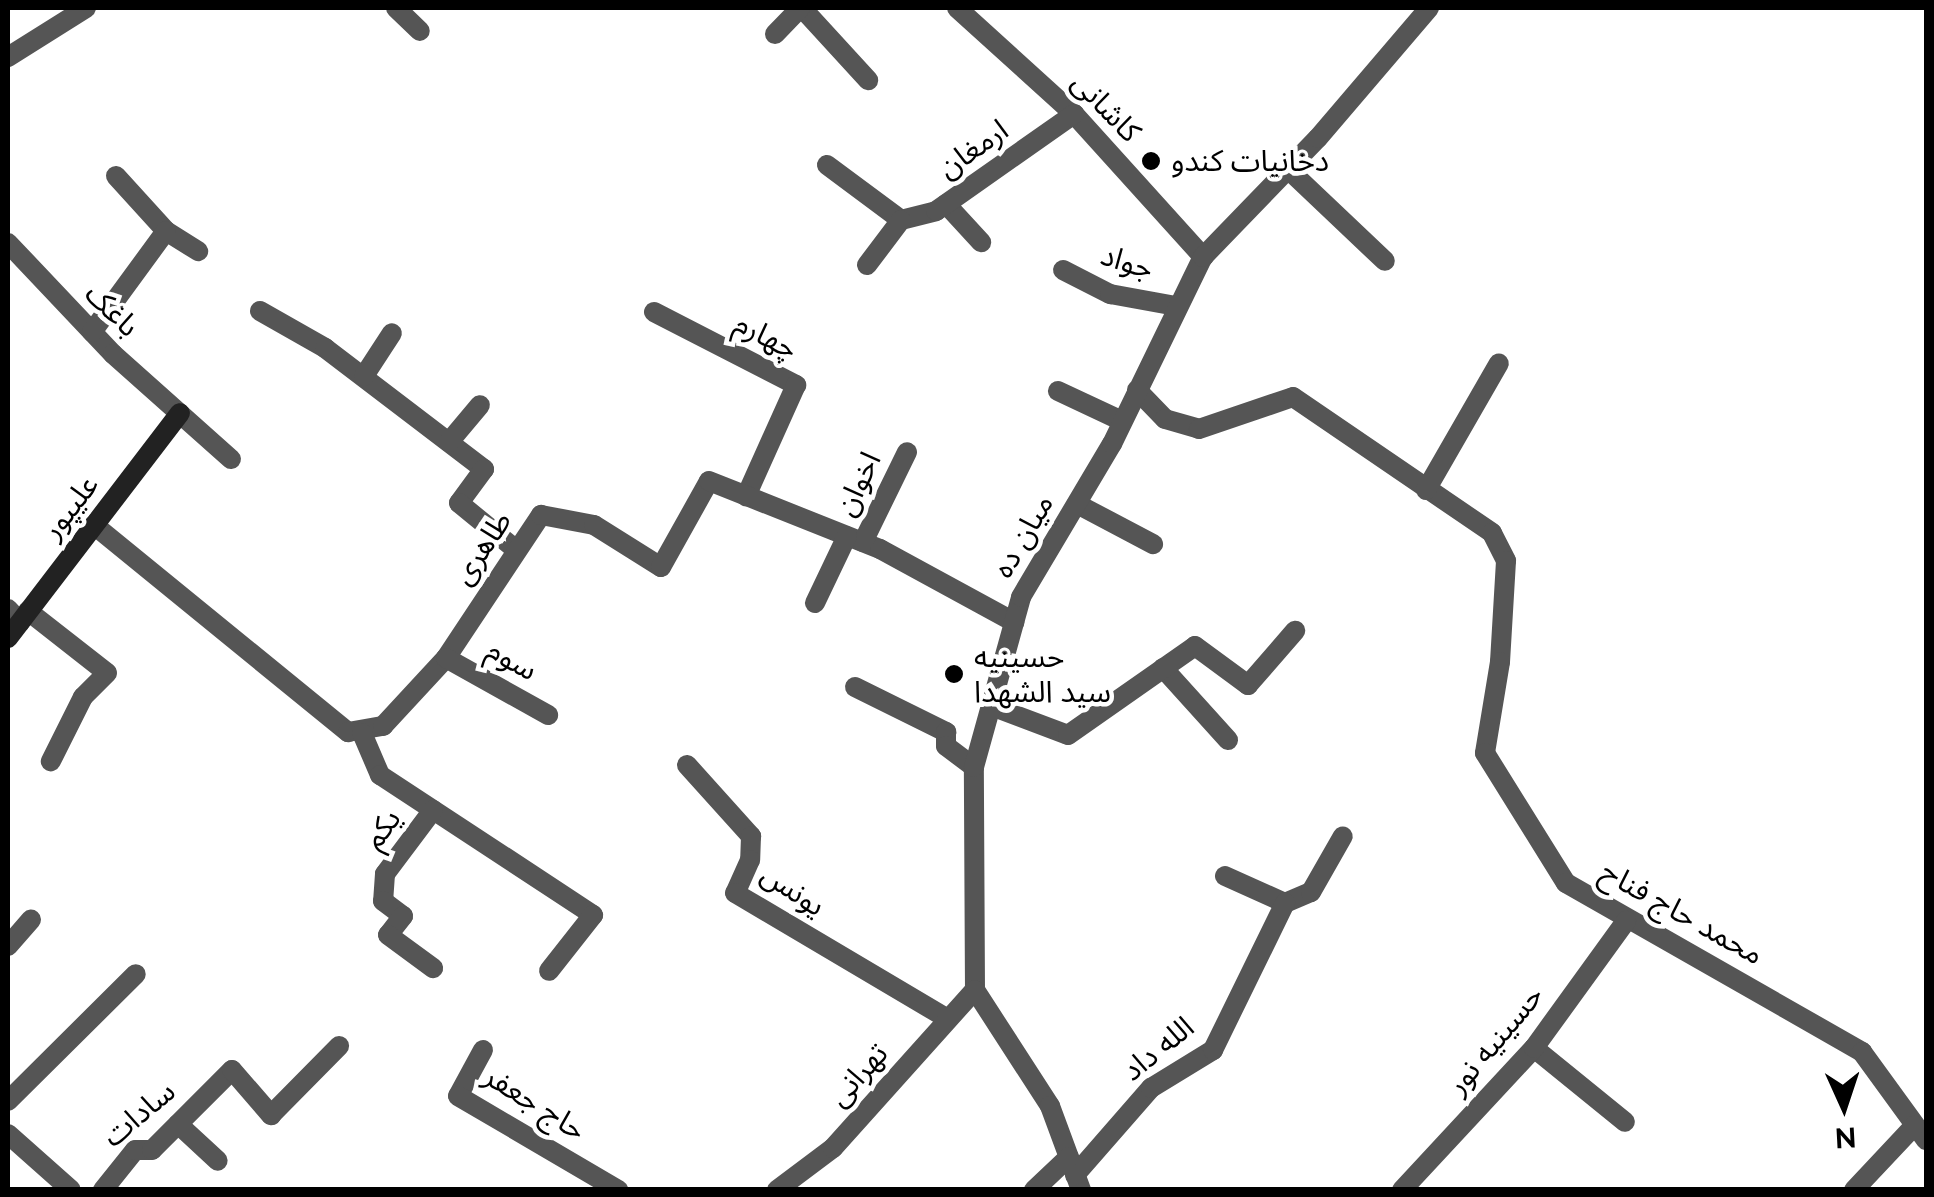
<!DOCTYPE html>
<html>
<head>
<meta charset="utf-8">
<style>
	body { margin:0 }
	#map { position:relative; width:1934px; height:1197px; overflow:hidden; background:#fff; font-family:Raleway,"Noto Sans Arabic",sans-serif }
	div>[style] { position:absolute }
	.street>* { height:20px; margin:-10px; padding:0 10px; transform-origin:10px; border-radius:10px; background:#555 }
	.secondary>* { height:20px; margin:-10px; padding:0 10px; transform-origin:10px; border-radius:10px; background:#222 }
	.dots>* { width:28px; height:28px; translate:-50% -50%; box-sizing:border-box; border:5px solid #fff; border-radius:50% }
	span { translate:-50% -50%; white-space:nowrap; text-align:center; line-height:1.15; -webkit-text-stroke:9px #fff; paint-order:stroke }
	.street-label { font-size:30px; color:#000 }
	.poi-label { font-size:30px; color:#000 }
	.left { translate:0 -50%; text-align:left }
	.frame { position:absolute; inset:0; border:10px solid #000; pointer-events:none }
	.north { position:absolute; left:1794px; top:1057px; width:100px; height:100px; -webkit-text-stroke:8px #fff; paint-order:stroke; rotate:177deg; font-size:28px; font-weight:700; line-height:40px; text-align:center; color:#000 }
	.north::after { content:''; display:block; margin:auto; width:35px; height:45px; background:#000; clip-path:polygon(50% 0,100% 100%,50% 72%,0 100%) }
</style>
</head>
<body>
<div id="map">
	<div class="street">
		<i style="left:396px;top:8px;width:33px;rotate:44deg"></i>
		<i style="left:802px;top:8px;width:98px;rotate:47.5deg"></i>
		<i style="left:957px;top:8px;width:158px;rotate:42.2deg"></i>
		<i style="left:1074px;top:114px;width:193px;rotate:47.9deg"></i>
		<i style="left:775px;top:34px;width:36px;rotate:-46deg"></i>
		<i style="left:8px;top:57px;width:92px;rotate:-32.1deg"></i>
		<i style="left:827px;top:165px;width:92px;rotate:36.6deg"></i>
		<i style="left:1289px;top:170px;width:132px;rotate:43.5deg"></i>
		<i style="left:116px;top:176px;width:74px;rotate:47.7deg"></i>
		<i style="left:166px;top:231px;width:38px;rotate:32deg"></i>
		<i style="left:946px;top:204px;width:52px;rotate:47.4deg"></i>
		<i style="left:901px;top:220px;width:36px;rotate:-14deg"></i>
		<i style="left:936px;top:211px;width:169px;rotate:-35.1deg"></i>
		<i style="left:8px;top:243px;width:153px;rotate:46.6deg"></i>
		<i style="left:113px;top:354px;width:158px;rotate:41.7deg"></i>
		<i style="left:867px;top:265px;width:56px;rotate:-52.9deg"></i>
		<i style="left:1063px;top:270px;width:53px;rotate:27.1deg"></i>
		<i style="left:1110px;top:294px;width:67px;rotate:10.3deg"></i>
		<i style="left:260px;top:311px;width:75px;rotate:29.6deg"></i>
		<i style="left:325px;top:348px;width:200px;rotate:37.3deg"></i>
		<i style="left:484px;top:469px;width:42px;rotate:126.3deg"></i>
		<i style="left:459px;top:503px;width:71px;rotate:39.3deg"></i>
		<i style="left:654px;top:312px;width:160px;rotate:27.2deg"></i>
		<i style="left:796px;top:385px;width:122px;rotate:114.2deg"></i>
		<i style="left:92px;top:332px;width:125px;rotate:-53.8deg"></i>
		<i style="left:364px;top:376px;width:51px;rotate:-56.9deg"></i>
		<i style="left:1137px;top:390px;width:40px;rotate:46deg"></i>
		<i style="left:1165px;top:419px;width:35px;rotate:16deg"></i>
		<i style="left:1199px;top:429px;width:99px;rotate:-18.8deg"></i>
		<i style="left:1293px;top:397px;width:241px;rotate:34.3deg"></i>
		<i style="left:1492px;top:533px;width:31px;rotate:63deg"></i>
		<i style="left:1506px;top:561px;width:101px;rotate:93.4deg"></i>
		<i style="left:1500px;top:662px;width:92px;rotate:99.4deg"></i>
		<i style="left:1485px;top:753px;width:153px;rotate:58.1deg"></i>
		<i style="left:1566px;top:883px;width:341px;rotate:29.7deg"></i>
		<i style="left:1862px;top:1052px;width:109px;rotate:54deg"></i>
		<i style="left:1058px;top:391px;width:71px;rotate:25.1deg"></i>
		<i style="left:449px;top:442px;width:48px;rotate:-50deg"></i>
		<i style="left:1426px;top:490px;width:146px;rotate:-60.1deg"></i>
		<i style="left:1077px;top:504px;width:86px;rotate:27.8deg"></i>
		<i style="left:94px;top:525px;width:328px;rotate:39.2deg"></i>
		<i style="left:348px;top:732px;width:36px;rotate:-10deg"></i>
		<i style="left:383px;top:726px;width:93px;rotate:-47.2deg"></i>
		<i style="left:446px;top:658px;width:172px;rotate:-56.4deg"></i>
		<i style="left:541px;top:515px;width:54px;rotate:10.7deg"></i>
		<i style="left:594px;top:525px;width:79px;rotate:32.1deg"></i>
		<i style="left:661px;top:567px;width:98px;rotate:-60.8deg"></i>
		<i style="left:709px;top:481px;width:184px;rotate:21.7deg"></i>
		<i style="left:880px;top:549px;width:153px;rotate:28.6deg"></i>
		<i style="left:863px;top:542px;width:100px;rotate:-63.9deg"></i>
		<i style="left:815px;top:603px;width:74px;rotate:-64.5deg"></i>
		<i style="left:8px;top:609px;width:18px;rotate:47deg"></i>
		<i style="left:28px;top:611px;width:100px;rotate:38.1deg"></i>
		<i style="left:107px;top:673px;width:34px;rotate:135deg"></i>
		<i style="left:83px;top:697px;width:72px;rotate:116.6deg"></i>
		<i style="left:446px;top:658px;width:117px;rotate:29.2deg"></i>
		<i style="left:1163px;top:668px;width:97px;rotate:47.9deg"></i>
		<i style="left:855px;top:687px;width:102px;rotate:26.3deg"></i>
		<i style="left:946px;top:732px;width:14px;rotate:90deg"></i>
		<i style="left:946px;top:746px;width:35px;rotate:37deg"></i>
		<i style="left:991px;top:706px;width:82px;rotate:20.6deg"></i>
		<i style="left:1068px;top:735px;width:155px;rotate:-35deg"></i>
		<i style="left:1195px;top:646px;width:66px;rotate:36.3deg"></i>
		<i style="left:1248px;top:685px;width:72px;rotate:-49deg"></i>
		<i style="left:362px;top:733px;width:46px;rotate:66.8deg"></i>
		<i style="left:380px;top:775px;width:255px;rotate:33.3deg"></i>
		<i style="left:593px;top:915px;width:71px;rotate:128.2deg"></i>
		<i style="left:687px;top:765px;width:96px;rotate:48deg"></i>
		<i style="left:751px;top:836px;width:24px;rotate:92deg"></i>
		<i style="left:750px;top:860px;width:36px;rotate:114deg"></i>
		<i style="left:735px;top:893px;width:247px;rotate:30.6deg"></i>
		<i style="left:433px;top:810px;width:80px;rotate:126.9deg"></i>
		<i style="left:385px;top:874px;width:27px;rotate:94deg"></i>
		<i style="left:383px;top:901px;width:25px;rotate:37deg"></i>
		<i style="left:403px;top:916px;width:24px;rotate:128deg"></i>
		<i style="left:388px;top:935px;width:56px;rotate:36.3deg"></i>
		<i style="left:1225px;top:876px;width:66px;rotate:24.2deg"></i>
		<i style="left:1285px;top:903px;width:28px;rotate:-23deg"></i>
		<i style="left:1311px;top:892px;width:64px;rotate:-60.3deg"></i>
		<i style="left:8px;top:946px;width:35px;rotate:-49deg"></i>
		<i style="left:975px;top:990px;width:223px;rotate:-90.3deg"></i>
		<i style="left:974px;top:767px;width:176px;rotate:-74.5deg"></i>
		<i style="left:1021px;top:597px;width:178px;rotate:-59.3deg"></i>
		<i style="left:1112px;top:444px;width:208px;rotate:-64.1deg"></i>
		<i style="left:1203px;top:257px;width:165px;rotate:-46deg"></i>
		<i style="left:1318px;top:138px;width:171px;rotate:-49.5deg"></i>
		<i style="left:975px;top:990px;width:138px;rotate:57.1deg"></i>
		<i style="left:1050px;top:1106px;width:90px;rotate:69.7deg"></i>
		<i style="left:1534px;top:1048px;width:117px;rotate:39.1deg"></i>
		<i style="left:483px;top:1050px;width:52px;rotate:118.5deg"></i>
		<i style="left:458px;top:1096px;width:186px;rotate:30.4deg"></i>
		<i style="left:8px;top:1101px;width:180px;rotate:-44.8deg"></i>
		<i style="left:178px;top:1124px;width:54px;rotate:42.8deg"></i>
		<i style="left:8px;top:1134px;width:84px;rotate:41.6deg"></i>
		<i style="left:1075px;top:1175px;width:116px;rotate:-48.9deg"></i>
		<i style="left:1151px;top:1088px;width:73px;rotate:-31.5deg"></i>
		<i style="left:1213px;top:1050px;width:164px;rotate:-63.9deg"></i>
		<i style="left:103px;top:1190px;width:51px;rotate:-51.3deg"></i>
		<i style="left:135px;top:1150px;width:17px"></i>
		<i style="left:152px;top:1150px;width:113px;rotate:-45deg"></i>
		<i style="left:232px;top:1070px;width:60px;rotate:49.1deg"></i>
		<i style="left:271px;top:1115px;width:97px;rotate:-45.4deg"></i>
		<i style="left:777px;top:1190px;width:70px;rotate:-36.9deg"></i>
		<i style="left:833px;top:1148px;width:212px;rotate:-48.1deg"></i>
		<i style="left:1034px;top:1190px;width:48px;rotate:-43.3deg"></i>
		<i style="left:1402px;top:1190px;width:194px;rotate:-47.1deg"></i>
		<i style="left:1534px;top:1048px;width:157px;rotate:-54.1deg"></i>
		<i style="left:1854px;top:1190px;width:88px;rotate:-46.8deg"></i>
	</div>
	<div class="secondary">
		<i style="left:8px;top:638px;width:283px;rotate:-52.6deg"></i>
	</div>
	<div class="dots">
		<i style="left:1151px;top:161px;background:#000"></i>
		<i style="left:954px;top:674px;background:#000"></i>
	</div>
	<div class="street-label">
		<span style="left:1106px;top:107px;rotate:46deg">کاشانی</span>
		<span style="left:973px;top:149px;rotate:-35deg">ارمغان</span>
		<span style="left:1127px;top:262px;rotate:17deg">جواد</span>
		<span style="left:112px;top:310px;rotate:44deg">باغک</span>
		<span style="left:766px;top:336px;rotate:27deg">چهارم</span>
		<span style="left:858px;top:484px;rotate:-64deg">اخوان</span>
		<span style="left:70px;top:507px;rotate:-52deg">علیپور</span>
		<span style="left:1023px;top:536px;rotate:-60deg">میان ده</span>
		<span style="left:482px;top:548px;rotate:-56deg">طاهری</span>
		<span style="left:512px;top:660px;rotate:29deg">سوم</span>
		<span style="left:382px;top:829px;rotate:-54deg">یکم</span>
		<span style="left:793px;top:890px;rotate:33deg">یونس</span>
		<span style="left:1682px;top:913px;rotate:29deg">محمد حاج فناح</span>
		<span style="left:1495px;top:1040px;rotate:-50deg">حسینیه نور</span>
		<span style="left:1158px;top:1049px;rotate:-39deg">الله داد</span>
		<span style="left:858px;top:1075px;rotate:-48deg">تهرانی</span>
		<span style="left:535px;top:1103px;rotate:32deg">حاج جعفر</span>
		<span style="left:139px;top:1114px;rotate:-40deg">سادات</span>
	</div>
	<div class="poi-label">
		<span class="left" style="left:1171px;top:161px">دخانیات کندو</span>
		<span class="left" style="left:974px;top:674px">حسینیه<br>سید الشهدا</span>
	</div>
	<div class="frame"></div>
	<div class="north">N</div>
</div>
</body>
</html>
